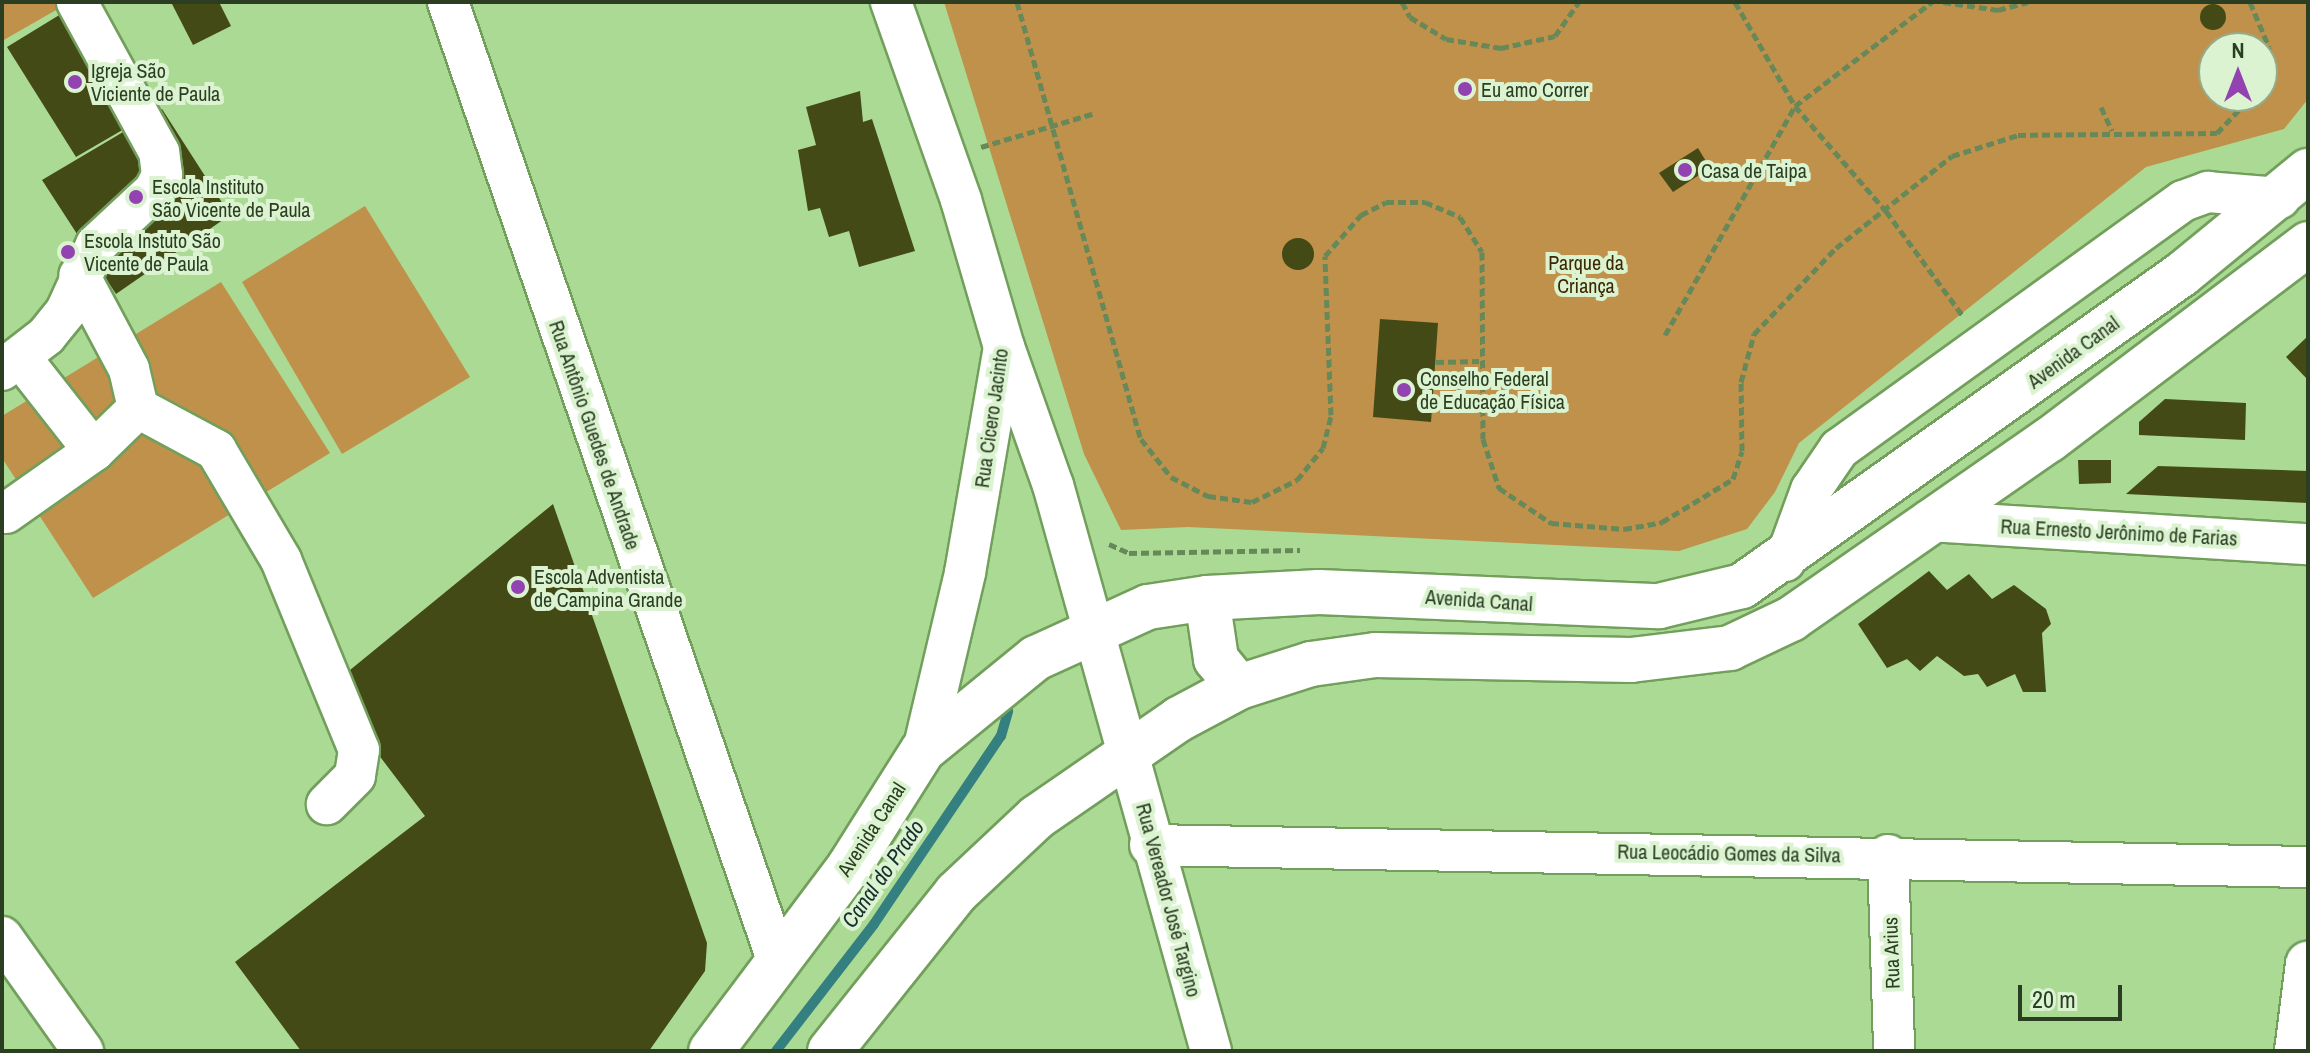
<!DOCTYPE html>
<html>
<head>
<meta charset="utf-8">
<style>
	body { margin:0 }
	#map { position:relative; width:2310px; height:1053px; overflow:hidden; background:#aada94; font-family:"Archivo Narrow",sans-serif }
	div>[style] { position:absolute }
	.green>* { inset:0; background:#c0914a }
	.stream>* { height:10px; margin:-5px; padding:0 5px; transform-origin:5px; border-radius:5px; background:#347f7f }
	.building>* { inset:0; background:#444a16 }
	.round { border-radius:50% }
	.path>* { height:5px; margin-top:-2.5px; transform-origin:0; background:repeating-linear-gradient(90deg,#678858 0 8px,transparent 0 12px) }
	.roads { filter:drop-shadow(2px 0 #729f5c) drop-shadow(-2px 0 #729f5c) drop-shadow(0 2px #729f5c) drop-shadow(0 -2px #729f5c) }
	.minor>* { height:40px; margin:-20px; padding:0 20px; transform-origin:20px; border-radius:20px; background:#fff }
	.major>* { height:44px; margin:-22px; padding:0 22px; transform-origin:22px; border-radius:22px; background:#fff }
	.dots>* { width:22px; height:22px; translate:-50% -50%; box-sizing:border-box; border:4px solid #dbf3d0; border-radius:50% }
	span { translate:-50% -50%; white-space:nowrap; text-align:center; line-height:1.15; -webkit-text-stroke:8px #dbf3d0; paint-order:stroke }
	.poi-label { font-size:20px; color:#2b3e22 }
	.left { translate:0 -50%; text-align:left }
	.park-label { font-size:20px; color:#3d2701 }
	.street-label { font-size:20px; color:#2b3e22 }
	.water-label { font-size:22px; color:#162e2e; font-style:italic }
	.frame { position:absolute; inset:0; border:4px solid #2b3e22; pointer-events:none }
	.north { position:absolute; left:2198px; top:32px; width:80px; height:80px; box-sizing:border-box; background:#dbf3d0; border:2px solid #95ab8a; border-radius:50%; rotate:0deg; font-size:22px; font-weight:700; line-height:32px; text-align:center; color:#2b3e22 }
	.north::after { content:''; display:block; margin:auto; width:28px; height:36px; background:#9342b1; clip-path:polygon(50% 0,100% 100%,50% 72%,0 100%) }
	.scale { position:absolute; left:2018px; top:985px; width:104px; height:36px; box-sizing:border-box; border:4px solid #2b3e22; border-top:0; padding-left:10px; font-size:24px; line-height:28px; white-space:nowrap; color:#2b3e22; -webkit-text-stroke:6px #dbf3d0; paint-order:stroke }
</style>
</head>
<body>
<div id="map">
	<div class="green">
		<i style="clip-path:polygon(2px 2px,70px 2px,2px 41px)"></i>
		<i style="clip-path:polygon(evenodd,944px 2px,2308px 2px,2308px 99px,2284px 129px,2146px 167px,1799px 443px,1775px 492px,1747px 529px,1679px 551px,1188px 527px,1121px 530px,1084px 454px,944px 2px,2214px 48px,2262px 48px,2262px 96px,2214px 96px,2214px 48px)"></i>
		<i style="clip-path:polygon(365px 206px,470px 377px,342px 454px,242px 282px)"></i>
		<i style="clip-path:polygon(221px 282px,330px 453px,93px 598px,2px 458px,2px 416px)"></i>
	</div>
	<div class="stream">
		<i style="left:776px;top:1051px;width:160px;rotate:-52.3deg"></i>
		<i style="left:874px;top:924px;width:227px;rotate:-56deg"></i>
		<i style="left:1001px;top:736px;width:26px;rotate:-74deg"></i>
	</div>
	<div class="building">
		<i style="clip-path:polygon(171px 2px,219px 2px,231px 26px,193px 45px)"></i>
		<i class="round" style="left:2200px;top:4px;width:26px;height:26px"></i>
		<i style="clip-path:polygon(74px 6px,143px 118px,76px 157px,7px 47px)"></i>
		<i style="clip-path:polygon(860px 91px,863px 122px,872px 119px,915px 251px,859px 267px,849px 231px,829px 237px,820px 208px,808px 211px,798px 150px,816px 145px,806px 107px)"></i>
		<i style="clip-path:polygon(162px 109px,230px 215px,116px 294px,42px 180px)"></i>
		<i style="clip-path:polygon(1698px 148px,1710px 168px,1673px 192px,1659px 173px)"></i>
		<i class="round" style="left:1282px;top:238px;width:32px;height:32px"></i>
		<i style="clip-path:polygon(1380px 319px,1438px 323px,1431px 422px,1373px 417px)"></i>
		<i style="clip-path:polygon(2308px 336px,2308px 380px,2286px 357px)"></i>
		<i style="clip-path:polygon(2165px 399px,2246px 403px,2245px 440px,2139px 435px,2139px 422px)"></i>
		<i style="clip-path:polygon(2078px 460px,2111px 460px,2111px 483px,2079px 484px)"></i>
		<i style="clip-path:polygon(2158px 466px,2308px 471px,2308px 503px,2126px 494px)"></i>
		<i style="clip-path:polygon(553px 504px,707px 943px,705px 971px,649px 1051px,301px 1051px,235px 962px,425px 816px,328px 688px)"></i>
		<i style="clip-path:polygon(1929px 571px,1947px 590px,1969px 574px,1992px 599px,2014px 585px,2046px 609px,2051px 624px,2042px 633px,2046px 692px,2023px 692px,2015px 674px,1987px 687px,1978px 674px,1964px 676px,1937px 656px,1920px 671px,1907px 659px,1887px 668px,1858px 624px)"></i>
	</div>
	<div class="path">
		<i style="left:1017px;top:2px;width:454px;rotate:74.2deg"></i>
		<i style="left:1141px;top:439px;width:48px;rotate:51.7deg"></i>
		<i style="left:1171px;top:477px;width:42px;rotate:27.2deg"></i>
		<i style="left:1208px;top:496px;width:44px;rotate:7.8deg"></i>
		<i style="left:1252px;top:502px;width:50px;rotate:-26.1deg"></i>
		<i style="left:1297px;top:480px;width:41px;rotate:-50.9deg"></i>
		<i style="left:1323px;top:448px;width:34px;rotate:-76deg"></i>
		<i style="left:1331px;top:415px;width:159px;rotate:-92.2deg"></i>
		<i style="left:1325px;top:256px;width:55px;rotate:-48.7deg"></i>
		<i style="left:1361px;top:215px;width:28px;rotate:-27deg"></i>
		<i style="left:1386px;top:202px;width:39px"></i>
		<i style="left:1425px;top:202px;width:38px;rotate:23deg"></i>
		<i style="left:1460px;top:217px;width:41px;rotate:57.8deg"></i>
		<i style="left:1482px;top:252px;width:187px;rotate:89.7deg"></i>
		<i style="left:1483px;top:439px;width:52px;rotate:71.9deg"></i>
		<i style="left:1499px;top:488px;width:63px;rotate:33.9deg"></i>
		<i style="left:1551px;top:523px;width:73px;rotate:4.7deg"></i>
		<i style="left:1624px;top:529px;width:39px;rotate:-10deg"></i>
		<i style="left:1662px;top:522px;width:83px;rotate:-31.2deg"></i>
		<i style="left:1733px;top:479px;width:29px;rotate:-72deg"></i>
		<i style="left:1742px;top:451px;width:69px;rotate:-90.8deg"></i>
		<i style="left:1741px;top:382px;width:50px;rotate:-74.8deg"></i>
		<i style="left:1754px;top:334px;width:119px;rotate:-46.4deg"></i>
		<i style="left:1836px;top:248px;width:148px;rotate:-38.4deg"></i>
		<i style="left:1952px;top:156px;width:69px;rotate:-17.7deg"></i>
		<i style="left:2018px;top:135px;width:199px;rotate:-0.6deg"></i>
		<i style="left:2217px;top:133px;width:51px;rotate:-46.6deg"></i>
		<i style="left:1402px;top:2px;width:17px;rotate:62deg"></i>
		<i style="left:1410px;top:17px;width:42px;rotate:31.4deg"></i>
		<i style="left:1446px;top:39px;width:56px;rotate:9.3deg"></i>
		<i style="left:1501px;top:48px;width:55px;rotate:-12.5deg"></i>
		<i style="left:1555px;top:36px;width:42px;rotate:-54.8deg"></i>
		<i style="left:1735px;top:2px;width:120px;rotate:60deg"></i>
		<i style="left:1795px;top:106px;width:139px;rotate:49.1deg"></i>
		<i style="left:1886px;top:211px;width:129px;rotate:53.8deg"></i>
		<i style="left:1943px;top:2px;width:56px;rotate:8.3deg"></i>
		<i style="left:1998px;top:10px;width:31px;rotate:-15deg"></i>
		<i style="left:2250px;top:2px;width:49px;rotate:67.1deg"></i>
		<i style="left:2269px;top:47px;width:39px;rotate:100deg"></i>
		<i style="left:2101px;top:107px;width:26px;rotate:65deg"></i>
		<i style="left:981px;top:147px;width:119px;rotate:-16.6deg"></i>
		<i style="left:1665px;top:335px;width:263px;rotate:-60.4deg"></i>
		<i style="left:1795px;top:106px;width:172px;rotate:-37.2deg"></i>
		<i style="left:1436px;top:362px;width:43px;rotate:-1.3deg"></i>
		<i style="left:1109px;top:544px;width:22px;rotate:24deg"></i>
		<i style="left:1129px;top:553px;width:171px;rotate:-1deg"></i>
	</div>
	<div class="roads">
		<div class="minor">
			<i style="left:448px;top:2px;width:1010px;rotate:71.04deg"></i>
			<i style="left:891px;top:2px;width:210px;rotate:70.5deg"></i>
			<i style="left:961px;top:200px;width:153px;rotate:73.7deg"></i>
			<i style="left:1004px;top:347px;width:229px;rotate:99.8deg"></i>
			<i style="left:965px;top:573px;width:182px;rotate:103.3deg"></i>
			<i style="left:1004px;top:347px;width:146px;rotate:70.5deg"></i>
			<i style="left:1053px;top:485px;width:588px;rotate:74.4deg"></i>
			<i style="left:21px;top:358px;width:118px;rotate:51.9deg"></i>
			<i style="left:2px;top:370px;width:56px;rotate:-37.7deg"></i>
			<i style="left:46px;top:336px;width:32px;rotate:-51deg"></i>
			<i style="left:66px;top:311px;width:72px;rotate:-65.6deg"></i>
			<i style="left:96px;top:245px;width:79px;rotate:-43deg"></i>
			<i style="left:154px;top:191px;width:18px;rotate:-63deg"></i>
			<i style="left:162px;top:175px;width:23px;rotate:-97deg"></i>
			<i style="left:159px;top:152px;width:171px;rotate:-118.7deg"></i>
			<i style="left:138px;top:408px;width:89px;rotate:28.3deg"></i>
			<i style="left:216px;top:450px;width:128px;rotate:59.4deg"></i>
			<i style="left:281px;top:560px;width:205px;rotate:67.7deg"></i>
			<i style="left:359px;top:750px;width:26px;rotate:99deg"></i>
			<i style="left:355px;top:776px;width:40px;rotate:135deg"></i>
			<i style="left:6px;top:513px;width:108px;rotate:-35.2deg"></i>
			<i style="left:94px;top:451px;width:62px;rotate:-44.3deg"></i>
			<i style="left:138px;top:408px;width:40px;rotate:-103deg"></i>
			<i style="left:129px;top:369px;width:106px;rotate:-118deg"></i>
			<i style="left:1929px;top:521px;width:380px;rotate:3.5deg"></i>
			<i style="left:1785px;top:561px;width:76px;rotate:-69.9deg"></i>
			<i style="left:1811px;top:490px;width:50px;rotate:-55.7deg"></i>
			<i style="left:1839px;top:449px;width:424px;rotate:-35.8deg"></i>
			<i style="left:2183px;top:201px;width:27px;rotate:-20deg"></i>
			<i style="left:2208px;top:192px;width:72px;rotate:4.8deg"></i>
			<i style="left:1150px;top:845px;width:1158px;rotate:1.09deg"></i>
			<i style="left:1888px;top:855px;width:196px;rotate:88.2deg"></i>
			<i style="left:2px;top:937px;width:140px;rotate:54.6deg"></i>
		</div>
		<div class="major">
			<i style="left:1207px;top:598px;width:62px;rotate:81.6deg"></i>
			<i style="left:1216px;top:659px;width:36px;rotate:51deg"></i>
			<i style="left:711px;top:1051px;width:230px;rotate:-53.1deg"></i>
			<i style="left:849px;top:867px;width:138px;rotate:-57.7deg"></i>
			<i style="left:923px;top:750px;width:146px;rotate:-39.2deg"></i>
			<i style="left:1036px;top:658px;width:123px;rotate:-24.5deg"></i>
			<i style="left:1148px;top:607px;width:60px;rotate:-8.7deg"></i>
			<i style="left:1207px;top:598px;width:112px;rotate:-3.1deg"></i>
			<i style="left:1319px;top:592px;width:340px;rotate:2.4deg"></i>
			<i style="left:1659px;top:606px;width:85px;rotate:-13.5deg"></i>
			<i style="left:1742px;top:586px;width:539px;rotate:-35.34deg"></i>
			<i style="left:2182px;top:274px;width:163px;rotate:-39.3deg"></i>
			<i style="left:830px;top:1051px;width:202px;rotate:-51.4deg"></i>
			<i style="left:956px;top:893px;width:111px;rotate:-43.2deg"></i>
			<i style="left:1037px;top:817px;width:173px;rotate:-34.6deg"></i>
			<i style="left:1179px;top:719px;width:68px;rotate:-28.1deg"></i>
			<i style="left:1239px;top:687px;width:76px;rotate:-17.7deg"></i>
			<i style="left:1311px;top:664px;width:65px;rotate:-8deg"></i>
			<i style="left:1375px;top:655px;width:256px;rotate:1.1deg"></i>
			<i style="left:1631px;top:660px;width:100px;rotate:-6.9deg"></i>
			<i style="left:1730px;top:648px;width:68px;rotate:-25.4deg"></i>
			<i style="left:1791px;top:619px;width:314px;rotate:-34.8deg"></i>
			<i style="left:2049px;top:440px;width:325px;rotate:-37.1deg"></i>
			<i style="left:2297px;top:1051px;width:88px;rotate:-82.8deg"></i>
		</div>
	</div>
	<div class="dots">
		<i style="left:75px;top:82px;background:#9342b1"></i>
		<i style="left:1465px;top:89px;background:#9342b1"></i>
		<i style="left:1685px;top:170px;background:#9342b1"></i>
		<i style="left:136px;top:197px;background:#9342b1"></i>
		<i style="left:68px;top:252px;background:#9342b1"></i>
		<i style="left:1404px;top:390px;background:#9342b1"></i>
		<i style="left:518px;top:587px;background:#9342b1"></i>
	</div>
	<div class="poi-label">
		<span class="left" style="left:91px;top:82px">Igreja São<br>Viciente de Paula</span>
		<span class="left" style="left:1481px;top:89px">Eu amo Correr</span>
		<span class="left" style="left:1701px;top:170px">Casa de Taipa</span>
		<span class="left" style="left:152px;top:198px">Escola Instituto<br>São Vicente de Paula</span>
		<span class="left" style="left:84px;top:252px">Escola Instuto São<br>Vicente de Paula</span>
		<span class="left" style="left:1420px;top:390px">Conselho Federal<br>de Educação Física</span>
		<span class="left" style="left:534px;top:588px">Escola Adventista<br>de Campina Grande</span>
	</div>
	<div class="park-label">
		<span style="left:1586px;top:274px">Parque da<br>Criança</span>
	</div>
	<div class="street-label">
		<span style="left:2073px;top:352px;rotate:-36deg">Avenida Canal</span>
		<span style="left:991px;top:418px;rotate:-82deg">Rua Cicero Jacinto</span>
		<span style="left:595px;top:435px;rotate:71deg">Rua Antônio Guedes de Andrade</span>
		<span style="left:2119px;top:532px;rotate:3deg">Rua Ernesto Jerônimo de Farias</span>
		<span style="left:1479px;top:600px;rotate:4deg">Avenida Canal</span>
		<span style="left:871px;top:829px;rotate:-57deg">Avenida Canal</span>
		<span style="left:1729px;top:853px;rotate:1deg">Rua Leocádio Gomes da Silva</span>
		<span style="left:1169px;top:900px;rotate:75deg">Rua Vereador José Targino</span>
		<span style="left:1891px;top:953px;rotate:-92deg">Rua Arius</span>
	</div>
	<div class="water-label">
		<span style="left:883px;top:874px;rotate:-55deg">Canal do Prado</span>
	</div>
	<div class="frame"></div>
	<div class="north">N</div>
	<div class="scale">20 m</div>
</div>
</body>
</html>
